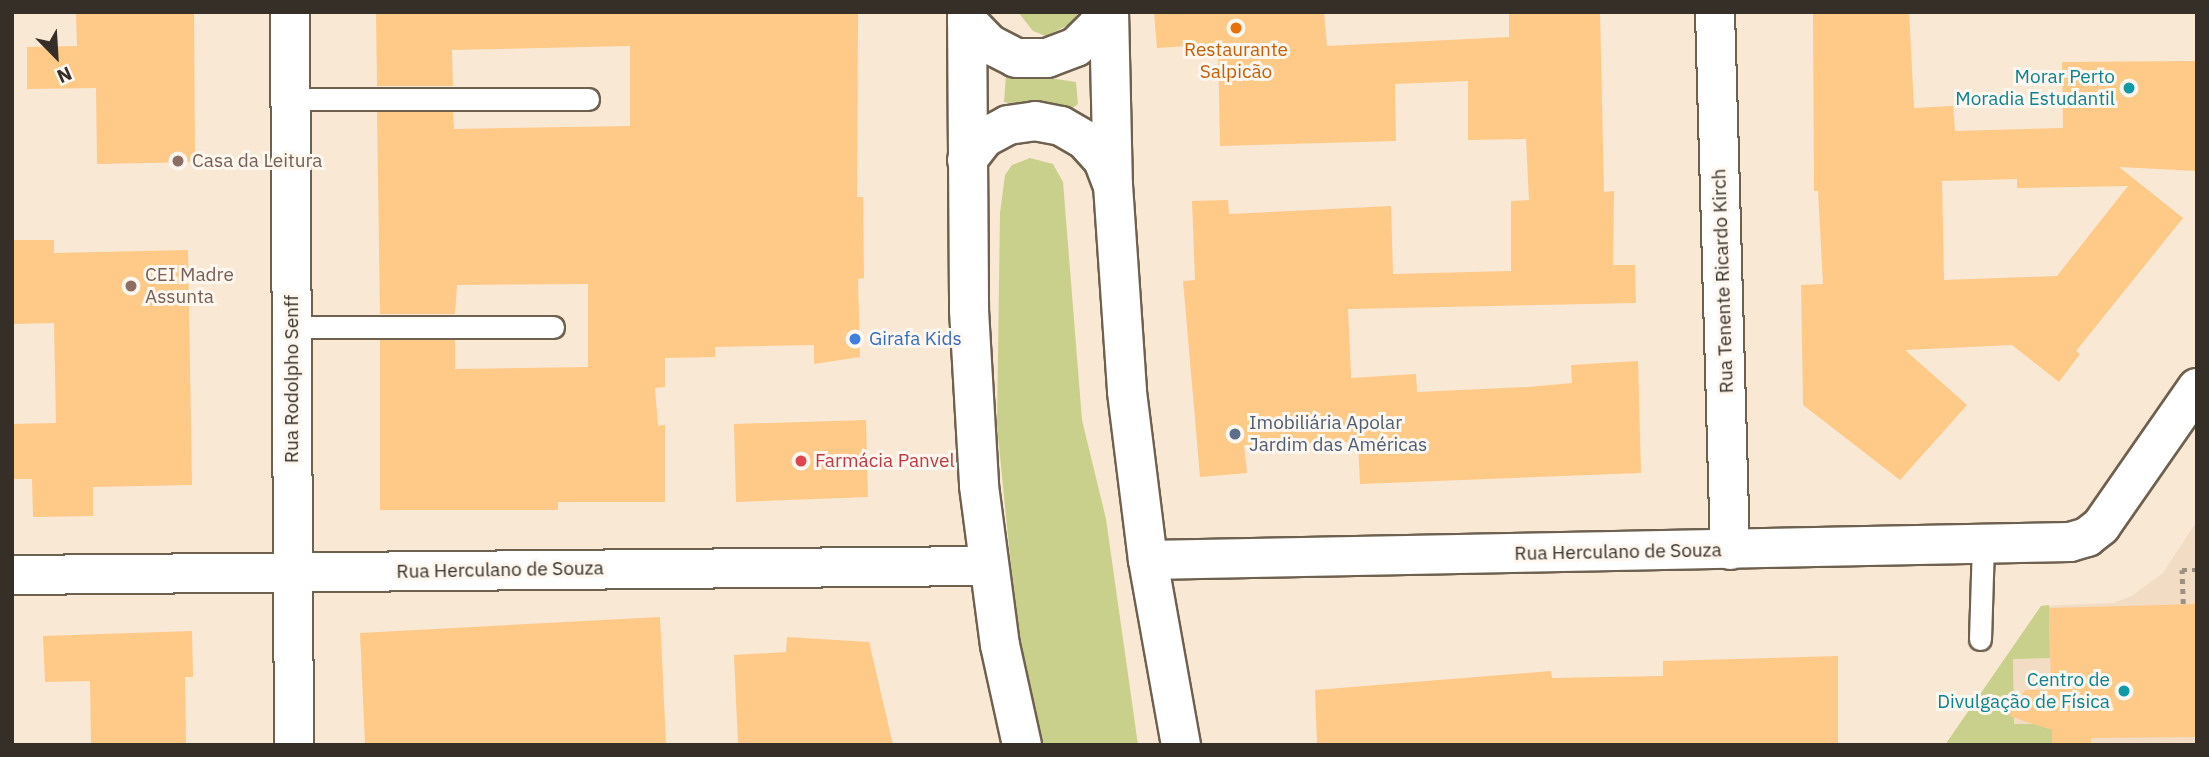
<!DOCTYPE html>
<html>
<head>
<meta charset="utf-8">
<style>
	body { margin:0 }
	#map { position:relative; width:2209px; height:757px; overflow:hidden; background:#f9e8d4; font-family:"IBM Plex Sans",sans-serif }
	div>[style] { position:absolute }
	.built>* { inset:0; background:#f2dcc3 }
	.green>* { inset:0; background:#c9d08b }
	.building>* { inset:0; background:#ffc988 }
	.path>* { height:4.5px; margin-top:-2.25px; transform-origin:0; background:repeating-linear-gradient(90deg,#9c9082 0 5px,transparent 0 10px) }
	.roads { filter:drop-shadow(2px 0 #6f6150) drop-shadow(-2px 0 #6f6150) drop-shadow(0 2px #6f6150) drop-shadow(0 -2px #6f6150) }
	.lane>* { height:21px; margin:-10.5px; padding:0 10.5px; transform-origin:10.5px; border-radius:10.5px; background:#fff }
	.street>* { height:38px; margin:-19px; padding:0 19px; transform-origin:19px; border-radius:19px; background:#fff }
	.secondary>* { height:38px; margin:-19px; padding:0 19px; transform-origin:19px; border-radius:19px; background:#fff }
	.dots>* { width:19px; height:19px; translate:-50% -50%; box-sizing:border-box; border:4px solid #fef7ef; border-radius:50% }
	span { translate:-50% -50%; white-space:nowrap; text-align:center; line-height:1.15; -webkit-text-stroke:6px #fef7ef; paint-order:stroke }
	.food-label { font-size:19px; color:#c56008 }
	.culture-label { font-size:19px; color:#0d838f }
	.right { translate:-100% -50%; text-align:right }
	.education-label { font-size:19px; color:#785e54 }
	.left { translate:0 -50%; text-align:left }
	.street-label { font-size:19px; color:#362f28 }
	.shop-label { font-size:19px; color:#366cbe }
	.service-label { font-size:19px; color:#4e5e75 }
	.health-label { font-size:19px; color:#be3a42 }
	.frame { position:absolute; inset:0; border:14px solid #362f28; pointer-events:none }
	.north { position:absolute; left:21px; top:21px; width:70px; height:70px; -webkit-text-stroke:5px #fef7ef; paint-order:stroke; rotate:156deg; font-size:19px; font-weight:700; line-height:28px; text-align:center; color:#362f28 }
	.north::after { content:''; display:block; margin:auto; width:24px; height:32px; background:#362f28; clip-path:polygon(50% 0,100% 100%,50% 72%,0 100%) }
</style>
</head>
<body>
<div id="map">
	<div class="built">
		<i style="clip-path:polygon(2197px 521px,2197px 745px,1945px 745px,2041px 606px,2113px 603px,2132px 596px,2163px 573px)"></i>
	</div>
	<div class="green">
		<i style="clip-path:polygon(1018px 12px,1079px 12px,1070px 24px,1046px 36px,1033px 31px)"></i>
		<i style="clip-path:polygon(1016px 73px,1076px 82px,1078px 104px,1064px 114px,1004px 102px,1006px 74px)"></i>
		<i style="clip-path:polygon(1030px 158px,1053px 164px,1063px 182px,1082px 420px,1106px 519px,1138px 745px,1039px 745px,1021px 666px,997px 426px,1000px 213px,1005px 175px,1012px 165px)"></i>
		<i style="clip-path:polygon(2049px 605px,2050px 658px,2013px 659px,2014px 724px,2052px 724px,2052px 745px,1945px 745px,2041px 606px)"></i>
	</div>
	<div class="building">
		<i style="clip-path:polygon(76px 12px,194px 12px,195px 162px,97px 164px,96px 88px,27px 89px,27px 47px,77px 46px)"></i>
		<i style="clip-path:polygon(376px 12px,858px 12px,857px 197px,863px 197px,864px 278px,858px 279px,860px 357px,814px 364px,814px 345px,715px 347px,715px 357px,665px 358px,665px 387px,655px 388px,658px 426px,665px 425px,665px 502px,558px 502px,558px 510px,380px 510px,380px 340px,455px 340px,455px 369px,588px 367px,588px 284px,457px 285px,455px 314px,380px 314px,377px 112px,453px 112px,454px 129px,630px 126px,630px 46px,452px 50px,453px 86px,377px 86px)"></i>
		<i style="clip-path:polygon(1154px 12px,1324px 12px,1327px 46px,1509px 37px,1509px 12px,1600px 12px,1604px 192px,1614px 191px,1613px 265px,1635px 265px,1636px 303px,1348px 309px,1351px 378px,1416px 374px,1417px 392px,1528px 387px,1572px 383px,1571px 365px,1638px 361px,1641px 473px,1360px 484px,1358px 442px,1244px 445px,1247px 473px,1200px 477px,1183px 281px,1195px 280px,1192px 201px,1228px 200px,1229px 214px,1391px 206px,1393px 274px,1511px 271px,1511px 201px,1529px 200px,1526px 139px,1468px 140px,1468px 81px,1395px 84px,1396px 141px,1220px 146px,1218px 44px,1157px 48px)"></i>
		<i style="clip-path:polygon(evenodd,1813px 12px,1909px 12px,1914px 108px,1953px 106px,1955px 131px,2063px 128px,2062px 62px,2197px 61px,2197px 171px,2119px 167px,2183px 218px,2076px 351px,2080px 354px,2059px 382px,2012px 345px,1905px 350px,1967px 405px,1900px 480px,1803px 405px,1801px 285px,1823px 284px,1818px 191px,1814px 191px,1813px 12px,2017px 179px,2017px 188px,2128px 186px,2057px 276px,1944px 280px,1942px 181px,2017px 179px)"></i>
		<i style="clip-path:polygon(12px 240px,54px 240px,54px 253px,188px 250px,192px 485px,93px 487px,93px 516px,33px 517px,32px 479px,12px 479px,12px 424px,56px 423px,54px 323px,12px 324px)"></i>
		<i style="clip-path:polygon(866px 420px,868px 497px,736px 502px,734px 424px)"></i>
		<i style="clip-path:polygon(2197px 604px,2197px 737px,2091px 738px,2091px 745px,2052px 745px,2052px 730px,2009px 716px,2025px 690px,2051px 690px,2049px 608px)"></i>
		<i style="clip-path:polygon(660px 617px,666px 745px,365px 745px,360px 633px)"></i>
		<i style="clip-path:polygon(192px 631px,193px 677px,185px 677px,186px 745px,91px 745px,90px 681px,45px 682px,43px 636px)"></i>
		<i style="clip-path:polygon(787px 637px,869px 642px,893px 745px,738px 745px,734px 655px,786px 652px)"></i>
		<i style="clip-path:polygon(1838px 656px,1838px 745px,1317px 745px,1315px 690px,1551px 671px,1552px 678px,1663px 676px,1663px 661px)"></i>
	</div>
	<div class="path">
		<i style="left:2183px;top:604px;width:34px;rotate:-92deg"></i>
		<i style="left:2182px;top:570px;width:15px"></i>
	</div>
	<div class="roads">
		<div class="lane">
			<i style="left:291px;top:99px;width:297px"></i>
			<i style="left:292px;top:327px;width:261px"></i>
			<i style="left:1980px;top:639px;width:93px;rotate:-88.2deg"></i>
		</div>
		<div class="street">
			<i style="left:290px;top:12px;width:733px;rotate:89.69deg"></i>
			<i style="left:1715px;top:12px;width:538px;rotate:88.4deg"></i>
			<i style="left:1148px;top:560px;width:922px;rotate:-1.12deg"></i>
			<i style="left:2070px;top:542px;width:18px;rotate:-16deg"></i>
			<i style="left:2087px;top:537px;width:18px;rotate:-38deg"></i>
			<i style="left:2101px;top:526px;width:168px;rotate:-55.2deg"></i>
			<i style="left:12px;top:575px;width:976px;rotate:-0.53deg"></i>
		</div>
		<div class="secondary">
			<i style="left:967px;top:12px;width:298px;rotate:89.6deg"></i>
			<i style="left:969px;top:310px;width:176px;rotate:86.7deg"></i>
			<i style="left:979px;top:486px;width:160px;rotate:82.5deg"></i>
			<i style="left:1000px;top:645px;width:102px;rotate:77.6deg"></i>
			<i style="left:1109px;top:12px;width:173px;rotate:88.7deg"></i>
			<i style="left:1113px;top:185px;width:207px;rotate:86.1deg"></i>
			<i style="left:1127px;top:392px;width:169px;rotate:82.9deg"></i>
			<i style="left:1148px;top:560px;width:188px;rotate:79.9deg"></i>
			<i style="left:967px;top:21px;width:32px;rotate:46deg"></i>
			<i style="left:989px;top:44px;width:30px;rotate:27deg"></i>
			<i style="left:1016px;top:58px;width:31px"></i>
			<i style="left:1047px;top:58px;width:31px;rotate:-21deg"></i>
			<i style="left:1076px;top:47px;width:31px;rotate:-45deg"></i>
			<i style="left:1098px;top:25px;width:14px;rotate:-69deg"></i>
			<i style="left:967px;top:160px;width:28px;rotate:-52deg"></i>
			<i style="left:984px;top:138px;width:27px;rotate:-28deg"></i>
			<i style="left:1008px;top:125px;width:27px;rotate:-8deg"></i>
			<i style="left:1035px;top:121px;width:26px;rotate:11deg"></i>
			<i style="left:1061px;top:126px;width:28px;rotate:30deg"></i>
			<i style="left:1085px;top:140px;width:27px;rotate:48deg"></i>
			<i style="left:1103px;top:160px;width:25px;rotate:69deg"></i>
		</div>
	</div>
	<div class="dots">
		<i style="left:1236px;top:28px;background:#e8710a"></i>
		<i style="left:2129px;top:88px;background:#0f9aa8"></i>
		<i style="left:178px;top:161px;background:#8d6e63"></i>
		<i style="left:131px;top:286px;background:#8d6e63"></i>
		<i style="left:855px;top:339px;background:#3f7fe0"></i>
		<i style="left:1235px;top:434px;background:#5c6f8a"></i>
		<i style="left:801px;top:461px;background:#e0444e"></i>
		<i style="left:2124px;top:691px;background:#0f9aa8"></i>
	</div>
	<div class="food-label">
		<span style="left:1236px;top:61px">Restaurante<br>Salpicão</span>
	</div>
	<div class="culture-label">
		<span class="right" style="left:2115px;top:88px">Morar Perto<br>Moradia Estudantil</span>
		<span class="right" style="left:2110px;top:691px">Centro de<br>Divulgação de Física</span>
	</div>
	<div class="education-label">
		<span class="left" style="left:192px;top:161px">Casa da Leitura</span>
		<span class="left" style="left:145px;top:286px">CEI Madre<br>Assunta</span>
	</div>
	<div class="street-label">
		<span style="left:1723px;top:281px;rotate:-92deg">Rua Tenente Ricardo Kirch</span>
		<span style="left:292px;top:379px;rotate:-90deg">Rua Rodolpho Senff</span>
		<span style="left:1618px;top:552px;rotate:-1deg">Rua Herculano de Souza</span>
		<span style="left:500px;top:570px;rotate:-1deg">Rua Herculano de Souza</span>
	</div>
	<div class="shop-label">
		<span class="left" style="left:869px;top:339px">Girafa Kids</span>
	</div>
	<div class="service-label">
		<span class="left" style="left:1249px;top:434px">Imobiliária Apolar<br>Jardim das Américas</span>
	</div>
	<div class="health-label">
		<span class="left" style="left:815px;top:461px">Farmácia Panvel</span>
	</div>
	<div class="frame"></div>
	<div class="north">N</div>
</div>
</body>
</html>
